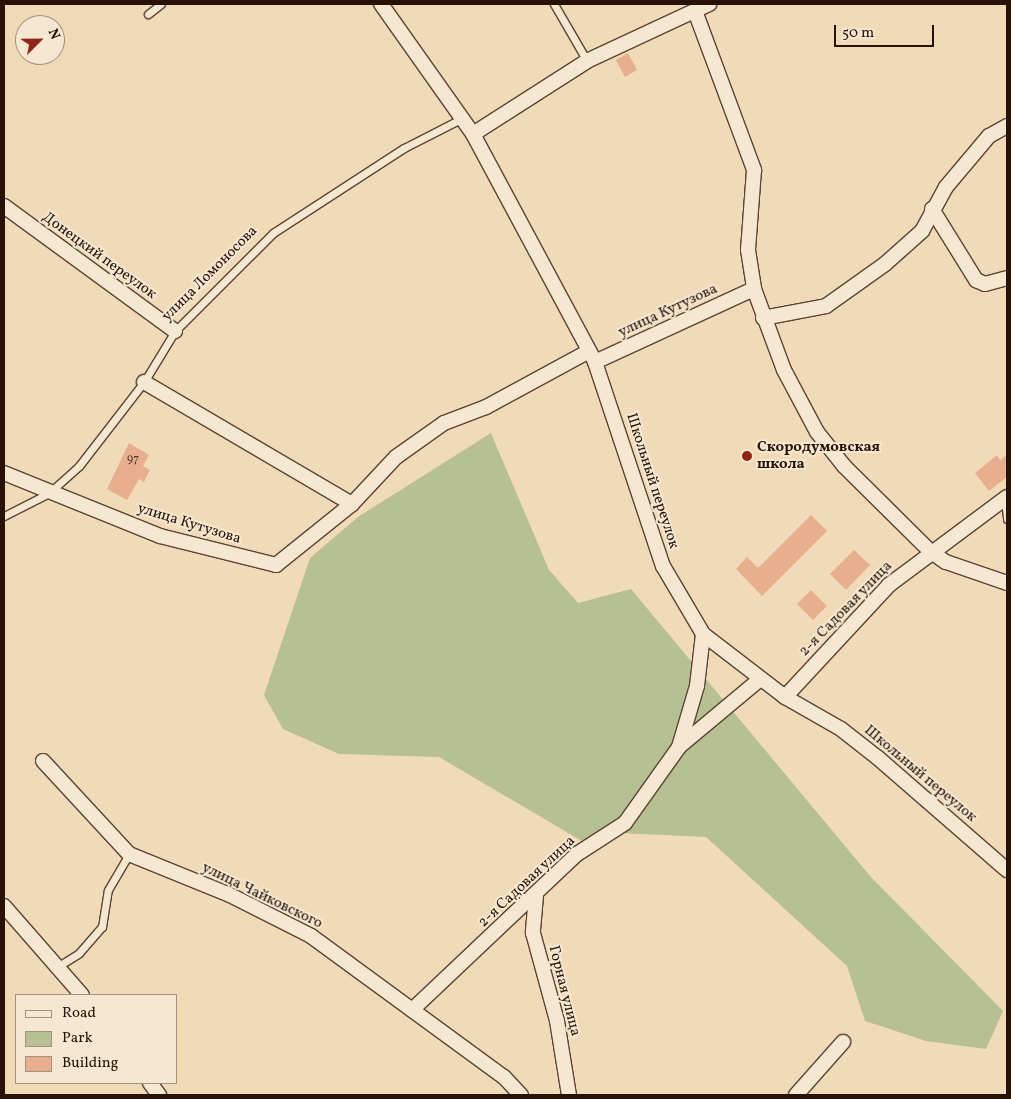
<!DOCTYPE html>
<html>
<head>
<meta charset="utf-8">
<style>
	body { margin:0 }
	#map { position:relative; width:1011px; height:1099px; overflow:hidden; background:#f1dab8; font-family:Vollkorn,serif }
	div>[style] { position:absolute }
	.green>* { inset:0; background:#b6c092 }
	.building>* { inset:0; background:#e7af8e }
	.roads { filter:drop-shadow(1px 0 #5a4433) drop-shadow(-1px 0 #5a4433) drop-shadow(0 1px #5a4433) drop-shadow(0 -1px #5a4433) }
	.lane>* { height:7px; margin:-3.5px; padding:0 3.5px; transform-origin:3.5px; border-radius:3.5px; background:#f6e7d1 }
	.street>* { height:14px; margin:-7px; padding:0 7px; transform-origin:7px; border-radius:7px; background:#f6e7d1 }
	.dots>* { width:14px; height:14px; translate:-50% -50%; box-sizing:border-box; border:2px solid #f6e7d1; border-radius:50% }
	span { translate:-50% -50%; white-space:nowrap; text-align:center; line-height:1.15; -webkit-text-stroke:4px #f6e7d1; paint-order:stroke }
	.number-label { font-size:12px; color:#583929 }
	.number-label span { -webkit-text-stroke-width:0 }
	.street-label { font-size:15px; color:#281207 }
	.poi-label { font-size:15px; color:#281207; font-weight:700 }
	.left { translate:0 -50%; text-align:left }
	.frame { position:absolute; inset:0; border:5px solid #281207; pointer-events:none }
	.legend { position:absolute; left:15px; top:994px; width:162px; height:90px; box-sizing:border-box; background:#f6e7d1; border:1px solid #a49280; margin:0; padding:6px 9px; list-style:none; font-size:15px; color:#281207 }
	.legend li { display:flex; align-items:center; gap:10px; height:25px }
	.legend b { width:25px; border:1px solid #a49280 }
	.north { position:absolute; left:15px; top:15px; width:50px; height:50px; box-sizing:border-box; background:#f6e7d1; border:1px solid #a49280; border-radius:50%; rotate:67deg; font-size:14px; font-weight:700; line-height:20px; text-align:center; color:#281207 }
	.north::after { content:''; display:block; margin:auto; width:18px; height:22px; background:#8f2418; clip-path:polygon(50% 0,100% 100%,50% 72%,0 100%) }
	.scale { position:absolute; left:834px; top:25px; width:100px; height:22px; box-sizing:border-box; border:2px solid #281207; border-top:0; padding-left:6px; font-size:15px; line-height:18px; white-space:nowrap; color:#281207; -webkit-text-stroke:4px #f6e7d1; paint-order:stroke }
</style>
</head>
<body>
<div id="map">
	<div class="green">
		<i style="clip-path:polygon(491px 433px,549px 570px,578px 603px,631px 589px,870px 876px,1003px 1011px,986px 1049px,926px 1041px,865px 1021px,847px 966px,706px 837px,618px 833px,592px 847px,439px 757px,339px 754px,283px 729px,264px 695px,310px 558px,358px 517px)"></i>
	</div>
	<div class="building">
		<i style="clip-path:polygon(628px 53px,637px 70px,625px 77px,616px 60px)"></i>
		<i style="clip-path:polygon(129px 443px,149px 455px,143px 466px,150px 470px,144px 482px,139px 479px,127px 500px,107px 489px)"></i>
		<i style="clip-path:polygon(997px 455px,1000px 460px,1007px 455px,1007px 477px,989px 491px,975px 473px)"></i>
		<i style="clip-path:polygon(811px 515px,827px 531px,762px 596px,736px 569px,747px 557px,758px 568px)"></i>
		<i style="clip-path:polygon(854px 550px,870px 565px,846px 590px,830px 574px)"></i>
		<i style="clip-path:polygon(811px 590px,827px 606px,813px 620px,797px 604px)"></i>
	</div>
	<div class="roads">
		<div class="lane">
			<i style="left:554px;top:4px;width:66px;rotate:59.9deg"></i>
			<i style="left:148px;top:14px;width:16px;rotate:-38deg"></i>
			<i style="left:1005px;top:499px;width:20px;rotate:84deg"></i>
			<i style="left:4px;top:516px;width:51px;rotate:-27.1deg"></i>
			<i style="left:49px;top:493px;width:40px;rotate:-42deg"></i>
			<i style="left:79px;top:466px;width:106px;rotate:-52.3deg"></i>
			<i style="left:144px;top:382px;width:60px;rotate:-58.7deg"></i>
			<i style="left:175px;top:331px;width:139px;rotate:-45deg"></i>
			<i style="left:273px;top:233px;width:156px;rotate:-33deg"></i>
			<i style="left:404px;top:148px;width:64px;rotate:-27deg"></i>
			<i style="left:57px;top:967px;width:26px;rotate:-32deg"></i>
			<i style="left:79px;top:953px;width:35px;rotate:-49deg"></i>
			<i style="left:102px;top:927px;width:37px;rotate:-81deg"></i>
			<i style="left:108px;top:890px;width:42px;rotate:-59.7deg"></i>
		</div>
		<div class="street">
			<i style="left:381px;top:4px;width:159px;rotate:54.7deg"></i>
			<i style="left:473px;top:134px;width:259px;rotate:61.8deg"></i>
			<i style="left:595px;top:362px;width:215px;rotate:71.6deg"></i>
			<i style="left:663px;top:566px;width:79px;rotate:59.5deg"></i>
			<i style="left:703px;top:634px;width:103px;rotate:37.5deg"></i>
			<i style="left:785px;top:697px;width:64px;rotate:29.7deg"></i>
			<i style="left:841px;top:729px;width:47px;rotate:38.1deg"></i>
			<i style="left:878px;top:758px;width:171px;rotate:41deg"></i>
			<i style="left:695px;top:11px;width:170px;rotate:69.6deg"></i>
			<i style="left:754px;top:170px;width:80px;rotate:94.3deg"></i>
			<i style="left:748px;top:250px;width:39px;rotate:81deg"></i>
			<i style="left:754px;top:289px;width:86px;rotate:69.7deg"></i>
			<i style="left:784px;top:370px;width:70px;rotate:62deg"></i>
			<i style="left:817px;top:432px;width:43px;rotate:51.5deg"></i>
			<i style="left:844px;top:466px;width:121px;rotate:44.7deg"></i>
			<i style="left:930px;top:551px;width:19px;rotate:35deg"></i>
			<i style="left:946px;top:562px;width:65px;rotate:19deg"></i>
			<i style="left:473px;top:134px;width:135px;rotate:-32.6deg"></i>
			<i style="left:587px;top:61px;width:135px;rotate:-25deg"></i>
			<i style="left:4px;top:206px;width:212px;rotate:36.2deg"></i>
			<i style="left:932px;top:209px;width:84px;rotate:58.2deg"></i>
			<i style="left:976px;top:280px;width:10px;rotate:24deg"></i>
			<i style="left:985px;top:284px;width:23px;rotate:-15deg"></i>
			<i style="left:763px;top:318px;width:64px;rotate:-10.8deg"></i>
			<i style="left:826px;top:306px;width:72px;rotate:-35.4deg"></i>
			<i style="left:885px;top:264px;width:50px;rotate:-41.7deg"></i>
			<i style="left:922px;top:231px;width:50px;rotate:-61.4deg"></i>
			<i style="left:946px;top:187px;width:67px;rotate:-49.9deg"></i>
			<i style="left:989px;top:136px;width:21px;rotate:-29deg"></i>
			<i style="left:595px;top:362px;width:175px;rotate:-24.7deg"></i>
			<i style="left:144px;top:382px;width:241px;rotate:30.4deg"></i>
			<i style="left:4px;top:473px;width:168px;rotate:22deg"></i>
			<i style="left:160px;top:536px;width:120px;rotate:14deg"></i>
			<i style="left:276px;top:565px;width:97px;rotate:-38.8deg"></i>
			<i style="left:352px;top:504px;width:64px;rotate:-46.9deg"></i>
			<i style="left:396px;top:457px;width:59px;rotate:-35.3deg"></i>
			<i style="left:444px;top:423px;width:45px;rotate:-20.9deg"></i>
			<i style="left:486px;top:407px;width:117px;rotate:-28.5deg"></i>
			<i style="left:785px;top:697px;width:153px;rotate:-47.1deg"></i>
			<i style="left:889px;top:585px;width:147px;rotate:-36.7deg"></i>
			<i style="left:680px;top:746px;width:104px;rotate:-39.9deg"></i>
			<i style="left:43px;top:761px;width:127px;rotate:47.2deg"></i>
			<i style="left:129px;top:854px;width:109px;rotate:22.1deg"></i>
			<i style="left:230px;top:895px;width:91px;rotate:26.8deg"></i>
			<i style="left:311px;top:936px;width:239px;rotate:36.2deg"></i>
			<i style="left:504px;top:1077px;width:25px;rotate:47deg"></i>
			<i style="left:536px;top:896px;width:37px;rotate:95deg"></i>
			<i style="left:533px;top:933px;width:91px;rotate:74.7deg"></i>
			<i style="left:557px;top:1021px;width:75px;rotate:80.8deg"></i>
			<i style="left:4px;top:906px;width:118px;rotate:48.8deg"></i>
			<i style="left:412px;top:1010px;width:227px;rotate:-43.4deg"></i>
			<i style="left:577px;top:854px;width:57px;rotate:-32.9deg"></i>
			<i style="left:625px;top:823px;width:93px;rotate:-54.6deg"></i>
			<i style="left:679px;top:747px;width:64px;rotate:-73.6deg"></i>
			<i style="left:697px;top:686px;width:52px;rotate:-83.4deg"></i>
			<i style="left:150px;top:1083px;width:15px;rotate:53deg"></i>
			<i style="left:796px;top:1095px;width:71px;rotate:-48.4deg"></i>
		</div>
	</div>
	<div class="dots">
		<i style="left:747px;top:456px;background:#8f2418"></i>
	</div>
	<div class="number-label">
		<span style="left:133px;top:460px">97</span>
	</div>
	<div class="street-label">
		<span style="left:99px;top:256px;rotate:36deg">Донецкий переулок</span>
		<span style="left:210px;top:274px;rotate:-45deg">улица Ломоносова</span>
		<span style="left:668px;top:311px;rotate:-25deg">улица Кутузова</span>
		<span style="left:652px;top:481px;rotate:72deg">Школьный переулок</span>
		<span style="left:189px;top:524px;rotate:17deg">улица Кутузова</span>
		<span style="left:846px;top:609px;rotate:-46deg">2-я Садовая улица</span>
		<span style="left:920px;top:774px;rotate:40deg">Школьный переулок</span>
		<span style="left:527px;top:882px;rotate:-43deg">2-я Садовая улица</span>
		<span style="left:262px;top:896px;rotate:26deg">улица Чайковского</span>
		<span style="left:564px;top:991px;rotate:76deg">Горная улица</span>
	</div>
	<div class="poi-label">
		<span class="left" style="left:757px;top:456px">Скородумовская<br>школа</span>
	</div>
	<div class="frame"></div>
	<ul class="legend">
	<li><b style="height:6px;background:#f6e7d1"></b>Road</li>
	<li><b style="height:14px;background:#b6c092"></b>Park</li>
	<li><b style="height:14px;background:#e7af8e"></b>Building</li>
	</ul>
	<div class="north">N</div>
	<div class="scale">50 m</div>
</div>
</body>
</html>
